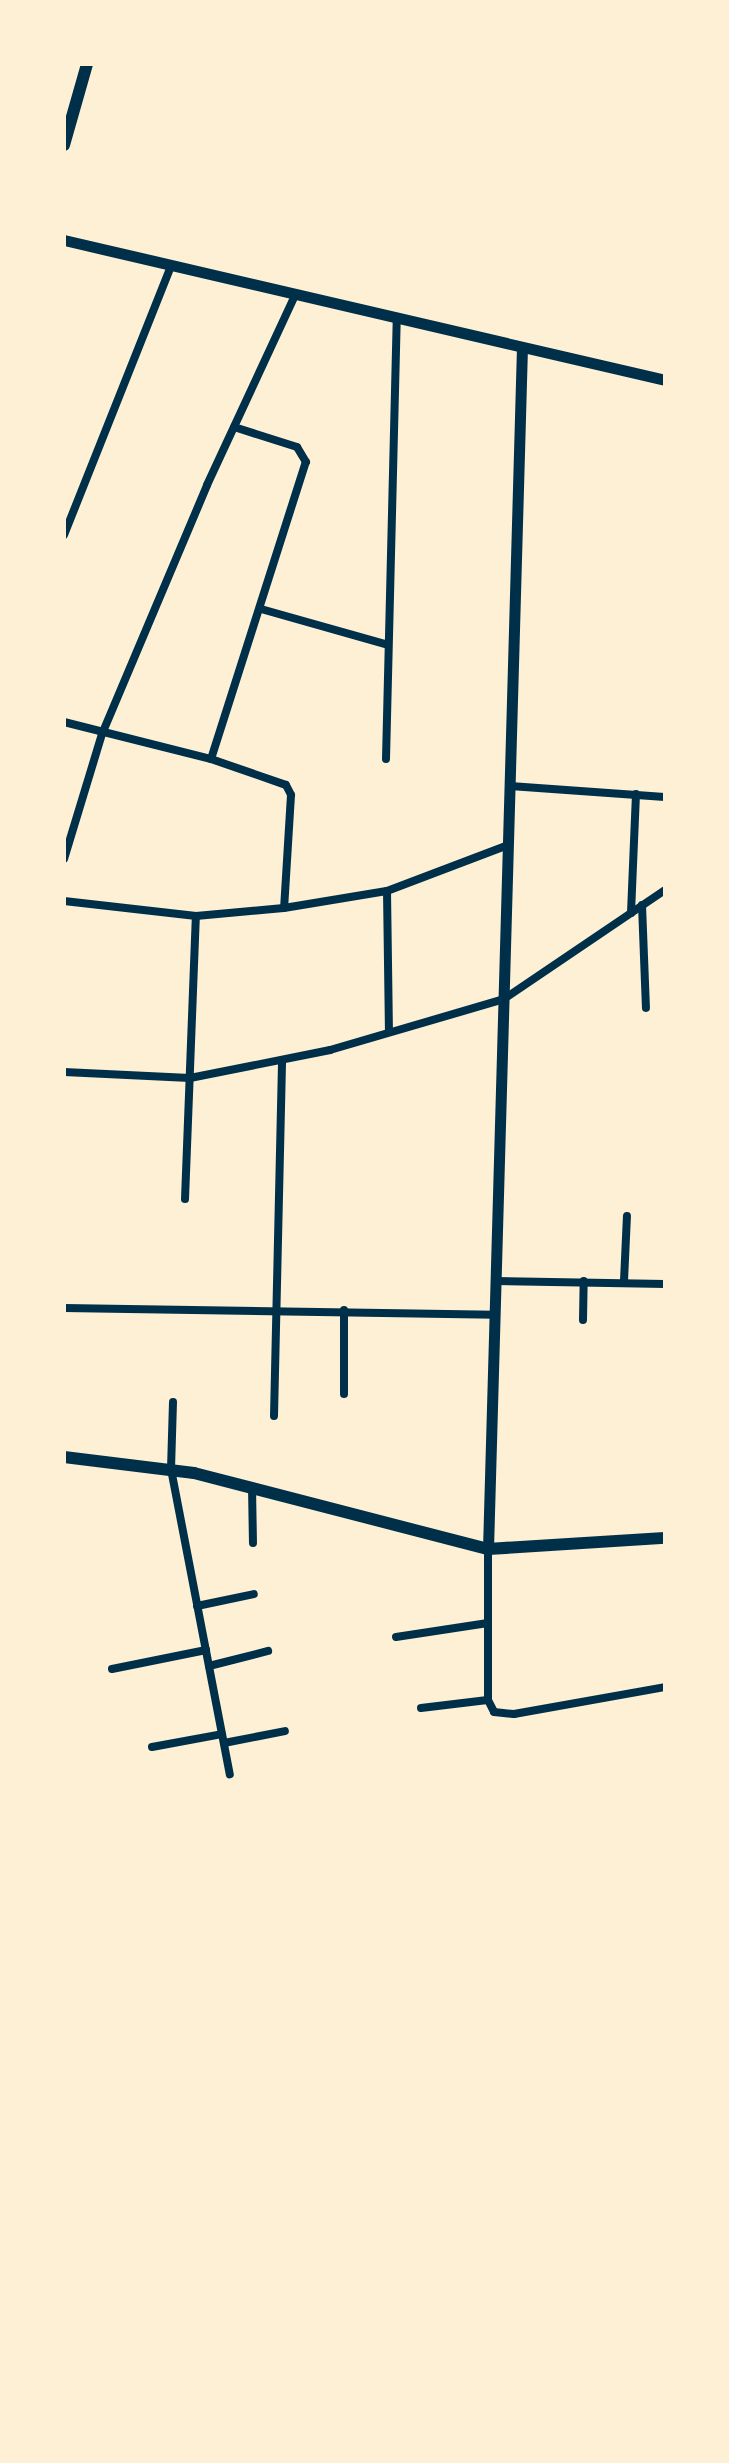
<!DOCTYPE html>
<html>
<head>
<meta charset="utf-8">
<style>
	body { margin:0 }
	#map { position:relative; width:729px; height:2463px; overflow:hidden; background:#fdf0d5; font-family:"Fira Sans",sans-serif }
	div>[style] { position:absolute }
	.minor>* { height:8px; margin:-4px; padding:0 4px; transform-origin:4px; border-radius:4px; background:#003049 }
	.tertiary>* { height:11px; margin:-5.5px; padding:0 5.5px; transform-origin:5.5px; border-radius:5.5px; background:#003049 }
	.secondary>* { height:12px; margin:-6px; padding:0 6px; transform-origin:6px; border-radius:6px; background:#003049 }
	span { translate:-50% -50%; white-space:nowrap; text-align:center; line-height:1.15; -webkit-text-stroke:6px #fdf0d5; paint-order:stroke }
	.frame { position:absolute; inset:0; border:66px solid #fdf0d5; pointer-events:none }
</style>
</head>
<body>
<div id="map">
	<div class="minor">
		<i style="left:64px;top:535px;width:289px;rotate:-68.3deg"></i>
		<i style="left:261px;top:609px;width:132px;rotate:15.8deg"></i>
		<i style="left:64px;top:722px;width:152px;rotate:14.1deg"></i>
		<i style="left:211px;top:759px;width:79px;rotate:19.1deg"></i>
		<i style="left:286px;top:785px;width:11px;rotate:63deg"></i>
		<i style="left:291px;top:795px;width:113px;rotate:93.5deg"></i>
		<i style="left:211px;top:759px;width:312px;rotate:-72.3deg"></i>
		<i style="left:306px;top:462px;width:17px;rotate:-121deg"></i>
		<i style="left:297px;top:447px;width:66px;rotate:-162.4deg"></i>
		<i style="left:386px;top:759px;width:441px;rotate:-88.6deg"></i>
		<i style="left:510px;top:786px;width:155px;rotate:4.1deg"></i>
		<i style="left:64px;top:859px;width:131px;rotate:-73.1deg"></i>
		<i style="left:102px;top:734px;width:270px;rotate:-67.1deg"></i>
		<i style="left:207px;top:485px;width:209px;rotate:-65.1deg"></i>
		<i style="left:387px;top:891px;width:139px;rotate:89.2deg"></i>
		<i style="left:64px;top:901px;width:133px;rotate:6.5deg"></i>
		<i style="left:196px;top:916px;width:88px;rotate:-5.2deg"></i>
		<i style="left:284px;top:908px;width:104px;rotate:-9.4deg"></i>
		<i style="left:387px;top:891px;width:129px;rotate:-20.8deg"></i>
		<i style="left:642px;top:905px;width:103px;rotate:87.8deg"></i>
		<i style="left:631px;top:913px;width:119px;rotate:-87.6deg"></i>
		<i style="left:64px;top:1072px;width:126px;rotate:2.7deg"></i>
		<i style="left:190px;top:1078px;width:143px;rotate:-11.3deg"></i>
		<i style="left:330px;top:1050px;width:181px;rotate:-16.3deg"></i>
		<i style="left:504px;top:999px;width:194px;rotate:-34.1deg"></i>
		<i style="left:185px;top:1199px;width:283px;rotate:-87.8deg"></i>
		<i style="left:496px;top:1281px;width:169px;rotate:1deg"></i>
		<i style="left:624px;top:1281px;width:65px;rotate:-87.4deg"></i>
		<i style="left:64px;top:1308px;width:431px;rotate:0.9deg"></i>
		<i style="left:583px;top:1320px;width:39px;rotate:-89deg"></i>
		<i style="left:344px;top:1394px;width:84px;rotate:-90deg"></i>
		<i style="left:173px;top:1402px;width:67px;rotate:91.7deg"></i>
		<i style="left:171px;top:1469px;width:311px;rotate:79.1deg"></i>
		<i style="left:274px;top:1416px;width:354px;rotate:-88.7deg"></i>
		<i style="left:252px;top:1487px;width:56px;rotate:89deg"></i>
		<i style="left:488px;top:1549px;width:151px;rotate:90deg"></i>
		<i style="left:488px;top:1700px;width:13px;rotate:63deg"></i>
		<i style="left:494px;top:1712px;width:20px;rotate:6deg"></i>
		<i style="left:514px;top:1714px;width:153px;rotate:-10.1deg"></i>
		<i style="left:197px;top:1606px;width:58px;rotate:-11.9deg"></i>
		<i style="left:396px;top:1637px;width:93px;rotate:-8.7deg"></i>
		<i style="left:209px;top:1666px;width:61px;rotate:-14.3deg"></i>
		<i style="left:112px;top:1669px;width:96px;rotate:-11.4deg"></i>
		<i style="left:421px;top:1708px;width:67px;rotate:-6.8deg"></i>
		<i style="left:224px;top:1743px;width:62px;rotate:-11.1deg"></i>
		<i style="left:152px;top:1747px;width:71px;rotate:-10.5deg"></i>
	</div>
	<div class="tertiary">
		<i style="left:64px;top:240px;width:617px;rotate:13.11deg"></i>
		<i style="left:488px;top:1549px;width:1202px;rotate:-88.38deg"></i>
	</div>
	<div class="secondary">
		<i style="left:64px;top:145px;width:84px;rotate:-74.1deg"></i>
		<i style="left:64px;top:1457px;width:131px;rotate:7deg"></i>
		<i style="left:194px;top:1473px;width:304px;rotate:14.5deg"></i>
		<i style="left:488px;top:1549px;width:177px;rotate:-3.6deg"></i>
	</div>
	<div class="frame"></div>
</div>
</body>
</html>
